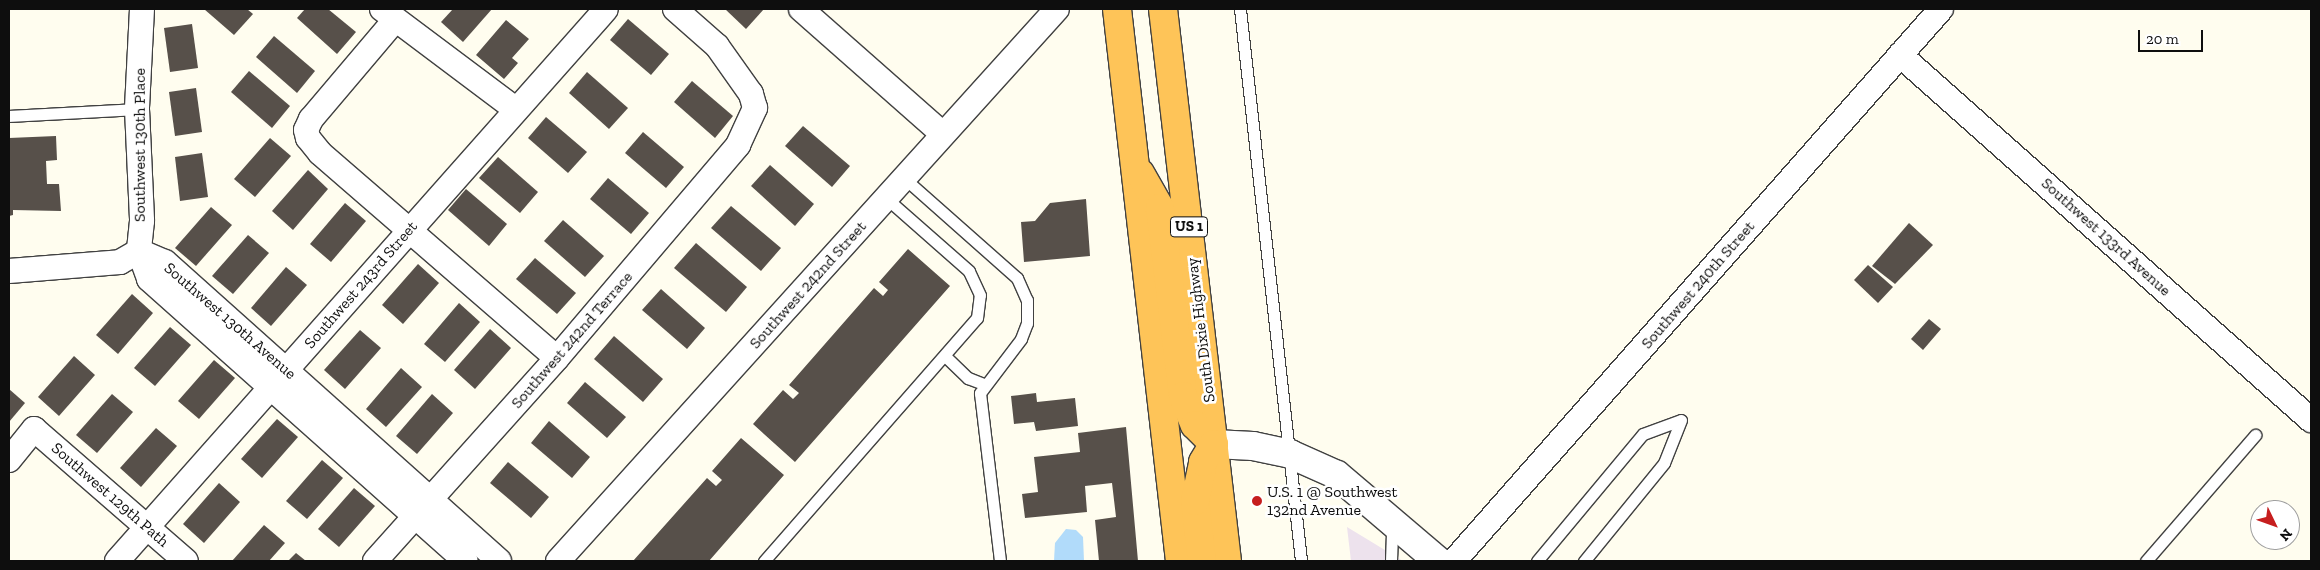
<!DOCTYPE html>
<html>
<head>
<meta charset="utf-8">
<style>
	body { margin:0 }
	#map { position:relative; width:2320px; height:570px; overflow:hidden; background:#fffdef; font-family:"Zilla Slab",serif }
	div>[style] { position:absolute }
	.industrial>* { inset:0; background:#ede2ed }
	.water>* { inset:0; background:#b1dbfa }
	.building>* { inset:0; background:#57504a }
	.roads { filter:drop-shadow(1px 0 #414141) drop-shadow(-1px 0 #414141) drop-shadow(0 1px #414141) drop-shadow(0 -1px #414141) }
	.service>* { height:11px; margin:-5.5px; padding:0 5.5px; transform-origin:5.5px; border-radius:5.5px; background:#fff }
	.minor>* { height:24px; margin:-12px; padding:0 12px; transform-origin:12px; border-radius:12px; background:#fff }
	.tertiary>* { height:28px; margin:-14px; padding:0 14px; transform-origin:14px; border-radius:14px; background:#fff }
	.trunk>* { height:28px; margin:-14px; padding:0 14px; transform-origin:14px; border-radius:14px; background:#fec458 }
	.dots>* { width:14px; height:14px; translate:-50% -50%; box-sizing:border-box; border:2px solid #fff; border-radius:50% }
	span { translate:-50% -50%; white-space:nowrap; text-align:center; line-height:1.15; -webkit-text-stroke:5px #fff; paint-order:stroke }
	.shield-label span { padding:1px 4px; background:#fff; border:1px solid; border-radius:4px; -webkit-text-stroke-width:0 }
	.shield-label { font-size:15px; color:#0e0e0e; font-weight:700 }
	.street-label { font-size:16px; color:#0e0e0e }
	.poi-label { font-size:16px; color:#0e0e0e }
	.left { translate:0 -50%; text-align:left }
	.frame { position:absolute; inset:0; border:10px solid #0e0e0e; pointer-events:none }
	.north { position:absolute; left:2250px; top:500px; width:50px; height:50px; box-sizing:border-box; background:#fff; border:1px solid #9f9f9f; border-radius:50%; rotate:132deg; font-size:14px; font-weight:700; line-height:20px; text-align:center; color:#0e0e0e }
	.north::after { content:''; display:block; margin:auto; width:18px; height:22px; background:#c61e1e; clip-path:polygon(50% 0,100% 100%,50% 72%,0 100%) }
	.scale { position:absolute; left:2138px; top:30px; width:65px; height:22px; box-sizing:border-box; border:2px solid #0e0e0e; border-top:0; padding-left:6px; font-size:15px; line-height:18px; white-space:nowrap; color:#0e0e0e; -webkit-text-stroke:4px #fff; paint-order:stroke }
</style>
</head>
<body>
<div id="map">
	<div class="industrial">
		<i style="clip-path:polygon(1347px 527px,1403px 561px,1351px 561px)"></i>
	</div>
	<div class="water">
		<i style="clip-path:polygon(1066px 529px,1076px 530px,1083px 537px,1084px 561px,1054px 561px,1055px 543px)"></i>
	</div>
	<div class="building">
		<i style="clip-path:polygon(204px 9px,247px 9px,253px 14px,234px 35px)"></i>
		<i style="clip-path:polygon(305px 9px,328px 9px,356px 32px,337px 54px,297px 18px)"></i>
		<i style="clip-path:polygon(453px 9px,492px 9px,463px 42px,441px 22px)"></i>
		<i style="clip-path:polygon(725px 9px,764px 9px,746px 29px)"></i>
		<i style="clip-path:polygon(628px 19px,669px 54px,651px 75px,610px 40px)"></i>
		<i style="clip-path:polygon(506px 20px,529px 39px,512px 58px,518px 63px,504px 79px,476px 55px)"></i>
		<i style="clip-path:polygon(192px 24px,198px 68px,170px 72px,164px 28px)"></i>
		<i style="clip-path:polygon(274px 36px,315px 71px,297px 93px,256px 57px)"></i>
		<i style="clip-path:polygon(249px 71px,290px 106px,272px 128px,231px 92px)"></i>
		<i style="clip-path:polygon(587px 72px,628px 108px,609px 129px,569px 93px)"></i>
		<i style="clip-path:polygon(692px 81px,733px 116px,715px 138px,674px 102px)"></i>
		<i style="clip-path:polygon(196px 88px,202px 132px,175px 136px,169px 92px)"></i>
		<i style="clip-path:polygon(546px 117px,587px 152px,568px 173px,528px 138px)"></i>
		<i style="clip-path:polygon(803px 126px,850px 166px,832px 187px,785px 146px)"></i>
		<i style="clip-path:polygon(643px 132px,684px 167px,666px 188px,625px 153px)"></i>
		<i style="clip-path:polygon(56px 136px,57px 160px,46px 161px,47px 184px,59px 184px,61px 211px,13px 210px,13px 215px,9px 216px,9px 138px)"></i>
		<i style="clip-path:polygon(270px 138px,291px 156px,255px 197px,234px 179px)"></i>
		<i style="clip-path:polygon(202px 153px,208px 197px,180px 201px,175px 157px)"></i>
		<i style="clip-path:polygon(498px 157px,538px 192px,520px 213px,479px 178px)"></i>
		<i style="clip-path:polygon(770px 165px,814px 204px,795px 226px,751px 186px)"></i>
		<i style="clip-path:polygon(308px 170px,328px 189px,293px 230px,272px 211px)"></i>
		<i style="clip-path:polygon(608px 178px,649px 213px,631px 234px,590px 199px)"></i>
		<i style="clip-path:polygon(466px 189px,507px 224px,489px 246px,448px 210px)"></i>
		<i style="clip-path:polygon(1086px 199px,1090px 256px,1024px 262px,1021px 222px,1035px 221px,1050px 203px)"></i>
		<i style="clip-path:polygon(345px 203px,366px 221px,331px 262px,310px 244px)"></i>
		<i style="clip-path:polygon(731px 206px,781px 248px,761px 271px,711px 228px)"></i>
		<i style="clip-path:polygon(211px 207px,232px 225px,196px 266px,175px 248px)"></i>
		<i style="clip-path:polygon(563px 220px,604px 256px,585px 277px,544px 241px)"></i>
		<i style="clip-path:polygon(1909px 223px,1933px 245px,1895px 284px,1872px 266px)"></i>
		<i style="clip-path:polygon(248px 235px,269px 253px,233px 294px,212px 276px)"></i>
		<i style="clip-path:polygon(696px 243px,747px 287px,726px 312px,674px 268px)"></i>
		<i style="clip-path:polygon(908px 249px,950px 286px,795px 462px,753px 424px,783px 390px,793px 399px,799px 393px,789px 385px,874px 288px,883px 296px,888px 290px,879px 282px)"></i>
		<i style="clip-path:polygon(535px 258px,576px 293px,557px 314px,516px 279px)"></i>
		<i style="clip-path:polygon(418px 264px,439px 283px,403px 324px,382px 305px)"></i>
		<i style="clip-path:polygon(1868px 265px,1893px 287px,1878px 303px,1854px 280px)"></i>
		<i style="clip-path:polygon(286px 267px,307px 285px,271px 326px,251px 308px)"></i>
		<i style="clip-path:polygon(661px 289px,705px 328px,687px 349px,642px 310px)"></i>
		<i style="clip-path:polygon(132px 294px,153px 313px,118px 354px,96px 335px)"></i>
		<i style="clip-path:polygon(459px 303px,480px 322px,445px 362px,424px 344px)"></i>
		<i style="clip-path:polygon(1929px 319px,1941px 329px,1923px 350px,1911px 339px)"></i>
		<i style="clip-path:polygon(170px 327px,191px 345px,155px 386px,134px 368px)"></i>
		<i style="clip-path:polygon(490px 329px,511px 348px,475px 389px,454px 370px)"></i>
		<i style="clip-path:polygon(360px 330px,381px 348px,345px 389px,324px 370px)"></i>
		<i style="clip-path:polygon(614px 336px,663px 379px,643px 402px,594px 359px)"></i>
		<i style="clip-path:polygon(74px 356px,95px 375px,59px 416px,38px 397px)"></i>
		<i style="clip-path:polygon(214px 360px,235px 378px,199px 419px,178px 401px)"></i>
		<i style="clip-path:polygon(401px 368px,422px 387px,386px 427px,366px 409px)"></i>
		<i style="clip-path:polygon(585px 382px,626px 417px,607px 438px,567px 403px)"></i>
		<i style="clip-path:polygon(9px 389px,25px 403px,9px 422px)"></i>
		<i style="clip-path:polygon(1036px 393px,1037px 402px,1075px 398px,1078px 426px,1036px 431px,1034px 422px,1014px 424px,1011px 396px)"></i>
		<i style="clip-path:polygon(112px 394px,133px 412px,97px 453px,76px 435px)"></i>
		<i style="clip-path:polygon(432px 394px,453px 413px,417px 454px,396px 436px)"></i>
		<i style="clip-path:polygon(277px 419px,298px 437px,262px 478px,241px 459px)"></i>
		<i style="clip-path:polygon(549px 421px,590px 457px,572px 478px,531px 443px)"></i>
		<i style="clip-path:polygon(1126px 427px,1138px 561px,1099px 561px,1095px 520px,1116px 517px,1112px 483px,1085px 486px,1087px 512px,1025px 518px,1022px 494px,1038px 492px,1034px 457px,1080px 452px,1078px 433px)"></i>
		<i style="clip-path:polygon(156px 428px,177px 446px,141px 487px,120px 468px)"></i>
		<i style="clip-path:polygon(741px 438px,784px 475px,709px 561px,633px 561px,707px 478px,716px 486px,722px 480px,712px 471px)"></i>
		<i style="clip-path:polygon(322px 460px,343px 478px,307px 519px,286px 501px)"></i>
		<i style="clip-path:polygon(508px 462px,549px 497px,531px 518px,490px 483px)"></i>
		<i style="clip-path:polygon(219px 483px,240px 502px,204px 543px,183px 524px)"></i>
		<i style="clip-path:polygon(354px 488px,375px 506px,339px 547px,318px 529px)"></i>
		<i style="clip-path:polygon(264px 525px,285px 543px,269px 561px,232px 561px)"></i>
		<i style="clip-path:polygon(296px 553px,306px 561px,288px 561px)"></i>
	</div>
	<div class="roads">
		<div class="service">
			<i style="left:1240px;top:9px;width:555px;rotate:83.69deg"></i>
			<i style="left:9px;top:116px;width:128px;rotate:-3.1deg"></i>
			<i style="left:904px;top:178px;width:151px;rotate:41.5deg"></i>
			<i style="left:1017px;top:278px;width:24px;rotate:66deg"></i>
			<i style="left:1027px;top:300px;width:23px;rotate:90deg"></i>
			<i style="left:1027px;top:323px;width:17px;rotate:111deg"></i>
			<i style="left:1021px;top:339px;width:68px;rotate:127.2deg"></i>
			<i style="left:980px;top:393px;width:169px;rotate:83.2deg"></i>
			<i style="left:945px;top:356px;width:32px;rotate:44deg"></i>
			<i style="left:968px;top:378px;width:17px;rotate:21deg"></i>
			<i style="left:764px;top:561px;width:323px;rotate:-48.8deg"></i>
			<i style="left:977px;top:318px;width:23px;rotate:-83deg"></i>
			<i style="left:980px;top:295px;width:26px;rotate:-115deg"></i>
			<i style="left:969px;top:271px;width:111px;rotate:-138.7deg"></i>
			<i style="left:1391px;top:561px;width:35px;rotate:-88deg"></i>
			<i style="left:1537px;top:561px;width:165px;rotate:-50.2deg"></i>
			<i style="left:1643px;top:434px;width:40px;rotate:-20.2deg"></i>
			<i style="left:1681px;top:420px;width:46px;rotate:111.6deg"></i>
			<i style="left:1664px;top:463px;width:127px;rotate:129.2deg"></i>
			<i style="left:2146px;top:561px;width:167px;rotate:-49.1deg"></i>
		</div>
		<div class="minor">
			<i style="left:142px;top:9px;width:100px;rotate:92.9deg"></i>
			<i style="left:137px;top:109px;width:112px;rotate:87.4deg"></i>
			<i style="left:142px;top:221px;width:30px;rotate:96deg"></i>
			<i style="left:139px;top:251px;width:30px;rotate:70deg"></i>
			<i style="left:149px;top:279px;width:424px;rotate:41.7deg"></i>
			<i style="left:382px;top:9px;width:166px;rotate:36.9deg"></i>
			<i style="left:801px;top:9px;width:189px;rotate:41.4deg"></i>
			<i style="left:395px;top:20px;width:130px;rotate:130.3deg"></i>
			<i style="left:311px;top:119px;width:12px;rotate:114deg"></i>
			<i style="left:306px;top:130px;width:8px;rotate:76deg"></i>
			<i style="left:308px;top:138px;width:19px;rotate:51deg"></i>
			<i style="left:320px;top:153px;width:313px;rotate:40.9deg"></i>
			<i style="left:1900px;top:55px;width:550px;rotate:41.61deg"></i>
			<i style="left:139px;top:251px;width:28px;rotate:23deg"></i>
			<i style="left:165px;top:262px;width:448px;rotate:41.8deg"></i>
			<i style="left:9px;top:271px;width:111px;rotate:-4.6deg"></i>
			<i style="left:120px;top:262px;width:22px;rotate:-30deg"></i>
			<i style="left:9px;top:460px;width:40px;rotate:-51deg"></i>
			<i style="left:34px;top:429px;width:201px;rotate:41deg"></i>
			<i style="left:117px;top:561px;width:737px;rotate:-48.46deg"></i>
			<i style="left:375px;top:561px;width:273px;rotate:-48.1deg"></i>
			<i style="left:557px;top:358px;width:280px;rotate:-49.6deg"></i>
			<i style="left:738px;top:145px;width:41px;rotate:-65.3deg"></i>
			<i style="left:755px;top:108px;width:15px;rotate:-106deg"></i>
			<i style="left:751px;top:94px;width:59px;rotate:-125.3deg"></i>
			<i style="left:717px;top:46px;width:56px;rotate:-138.6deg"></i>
			<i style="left:558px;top:561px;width:744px;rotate:-47.89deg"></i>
			<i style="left:1454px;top:561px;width:736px;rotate:-48.58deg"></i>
		</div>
		<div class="tertiary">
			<i style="left:1214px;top:444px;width:39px;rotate:3deg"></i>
			<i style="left:1253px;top:446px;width:38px;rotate:12deg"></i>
			<i style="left:1290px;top:454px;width:51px;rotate:24.1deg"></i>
			<i style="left:1337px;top:475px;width:133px;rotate:40.4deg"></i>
		</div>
		<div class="trunk">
			<i style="left:1117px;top:9px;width:556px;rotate:83.49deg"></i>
			<i style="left:1163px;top:9px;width:556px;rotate:83.39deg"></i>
			<i style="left:1140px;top:173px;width:40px;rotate:60.3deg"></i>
			<i style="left:1160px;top:208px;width:189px;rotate:83deg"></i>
			<i style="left:1183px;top:396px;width:31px;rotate:68deg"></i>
			<i style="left:1195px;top:425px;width:27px;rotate:45deg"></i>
			<i style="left:1202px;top:561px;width:60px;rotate:-96.7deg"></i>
			<i style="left:1195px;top:501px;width:40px;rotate:-78deg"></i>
			<i style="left:1203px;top:462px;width:21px;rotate:-59deg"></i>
		</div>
	</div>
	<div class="dots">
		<i style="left:1257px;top:501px;background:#c61e1e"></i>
	</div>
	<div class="shield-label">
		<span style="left:1189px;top:227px">US 1</span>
	</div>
	<div class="street-label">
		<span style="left:140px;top:145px;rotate:-90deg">Southwest 130th Place</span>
		<span style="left:2106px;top:237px;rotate:42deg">Southwest 133rd Avenue</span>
		<span style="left:361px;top:285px;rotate:-49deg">Southwest 243rd Street</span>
		<span style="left:808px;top:285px;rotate:-48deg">Southwest 242nd Street</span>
		<span style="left:1698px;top:285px;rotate:-49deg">Southwest 240th Street</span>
		<span style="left:230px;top:321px;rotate:41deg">Southwest 130th Avenue</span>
		<span style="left:1201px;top:330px;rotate:-97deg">South Dixie Highway</span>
		<span style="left:572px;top:340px;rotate:-49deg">Southwest 242nd Terrace</span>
		<span style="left:110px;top:495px;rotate:41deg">Southwest 129th Path</span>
	</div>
	<div class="poi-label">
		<span class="left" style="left:1267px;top:501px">U.S. 1 @ Southwest<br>132nd Avenue</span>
	</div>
	<div class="frame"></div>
	<div class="north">N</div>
	<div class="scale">20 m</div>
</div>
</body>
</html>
